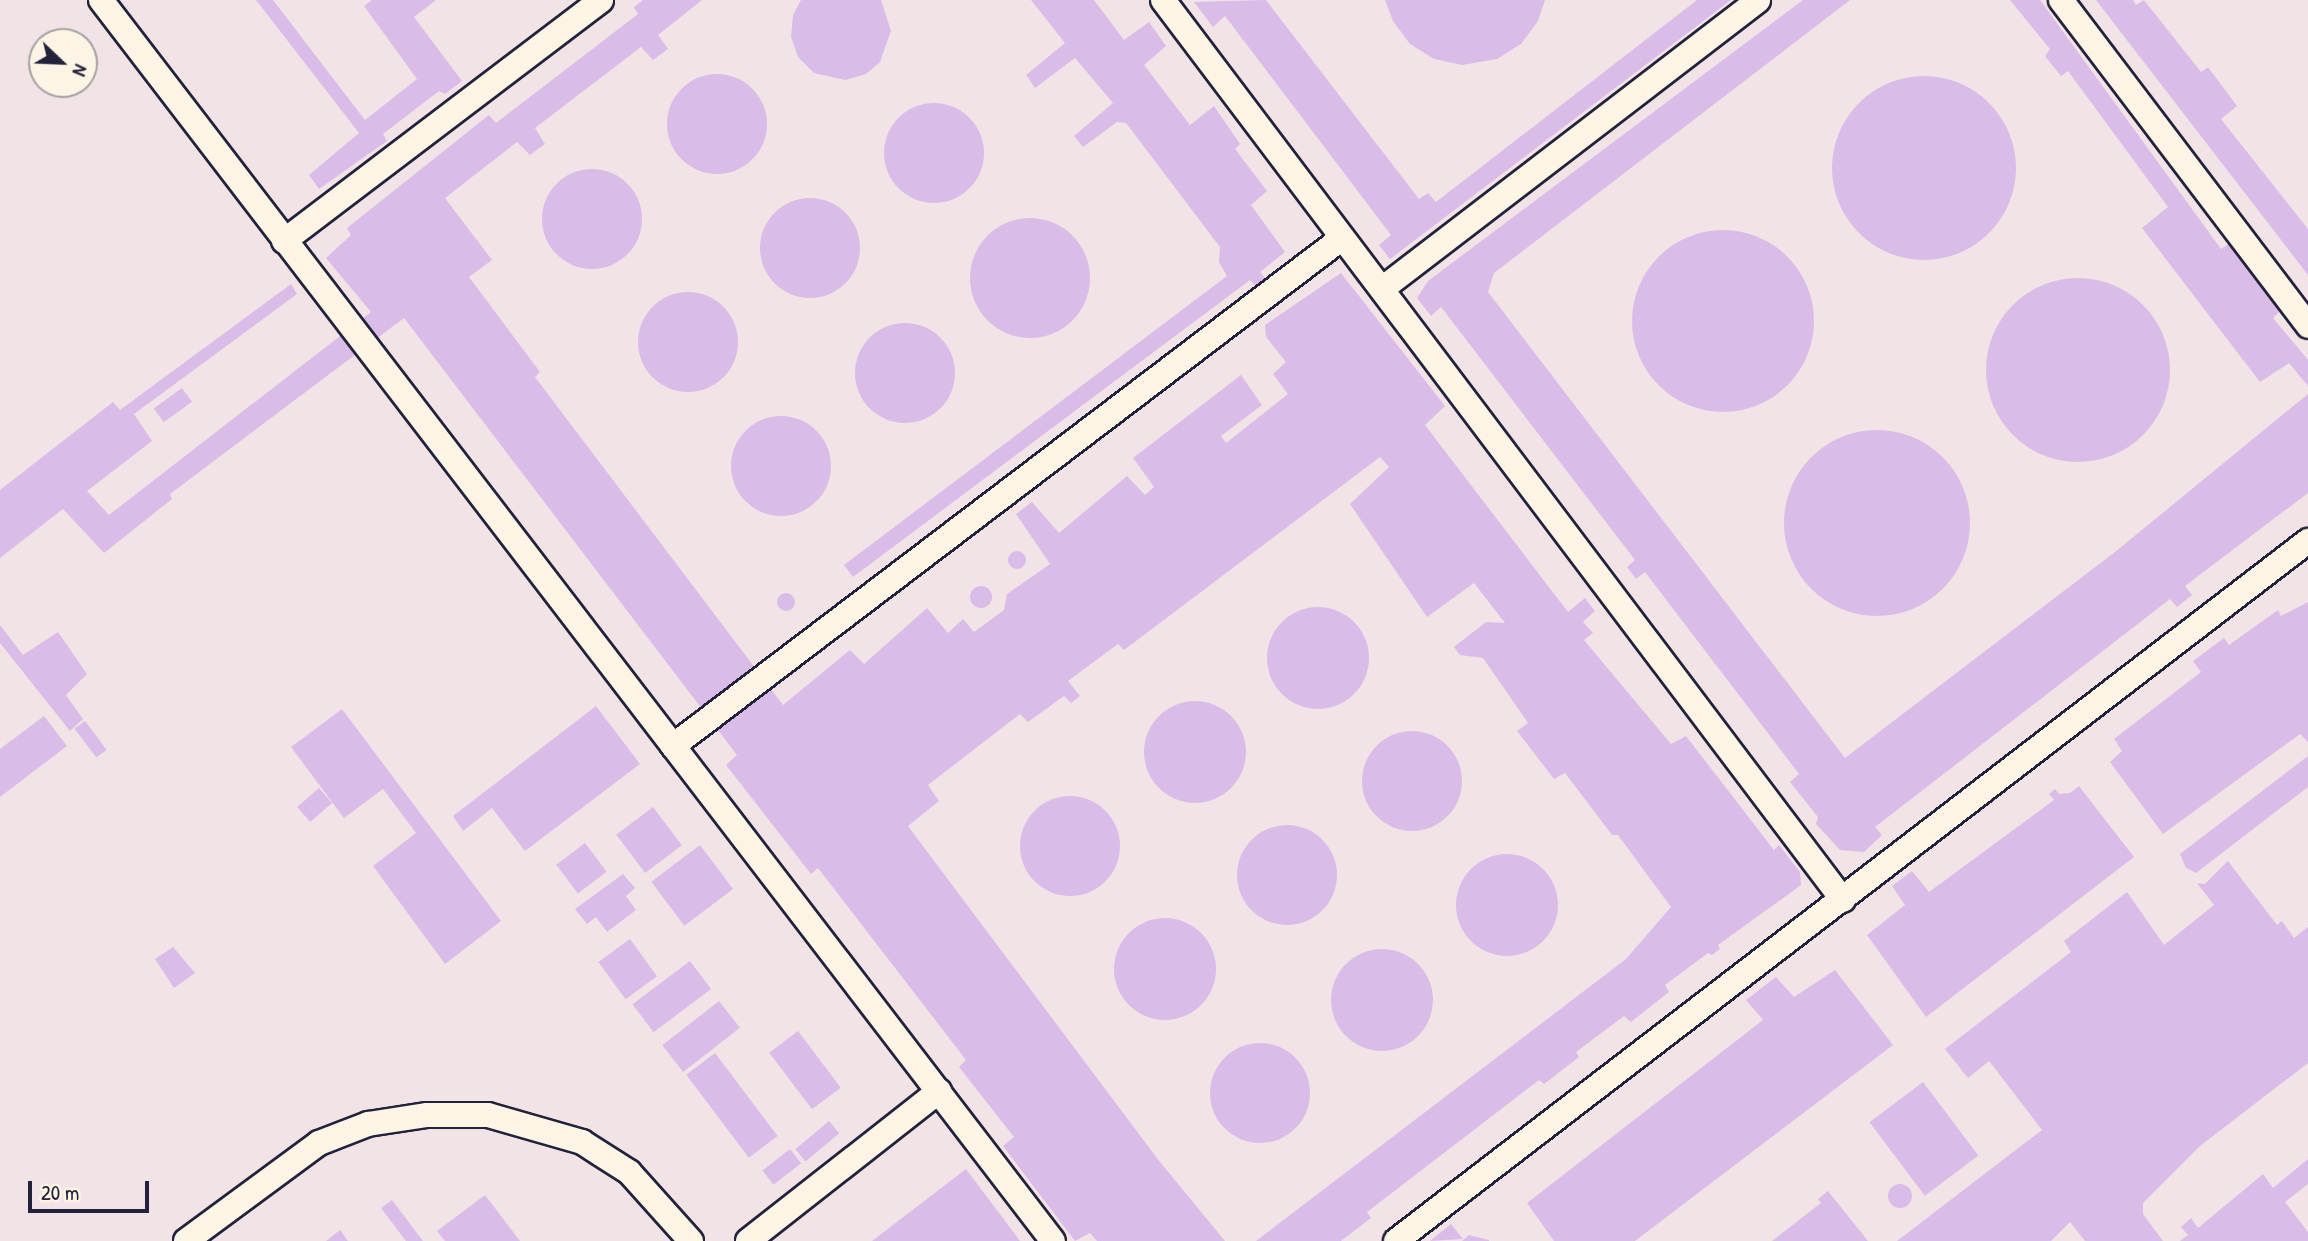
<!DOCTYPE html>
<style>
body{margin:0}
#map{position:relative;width:2308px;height:1241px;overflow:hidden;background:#fcf5e5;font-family:"Patrick Hand",sans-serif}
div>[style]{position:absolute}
.built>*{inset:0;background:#f2e4e6}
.building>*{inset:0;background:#dabce9;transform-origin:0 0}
.round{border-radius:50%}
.roads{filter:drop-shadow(2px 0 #22223b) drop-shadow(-2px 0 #22223b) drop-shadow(0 2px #22223b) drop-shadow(0 -2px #22223b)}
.lane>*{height:24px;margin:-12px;padding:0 12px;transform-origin:12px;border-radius:12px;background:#fcf5e5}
span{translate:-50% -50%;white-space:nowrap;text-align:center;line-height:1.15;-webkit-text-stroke:7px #fcf5e5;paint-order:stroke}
.north{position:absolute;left:28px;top:28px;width:70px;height:70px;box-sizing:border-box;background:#fcf5e5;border:2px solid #a5a1a1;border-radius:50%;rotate:113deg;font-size:19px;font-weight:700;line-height:28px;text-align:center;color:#22223b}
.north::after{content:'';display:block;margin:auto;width:24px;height:32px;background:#22223b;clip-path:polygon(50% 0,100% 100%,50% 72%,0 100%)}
.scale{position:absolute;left:28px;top:1181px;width:121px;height:32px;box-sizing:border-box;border:4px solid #22223b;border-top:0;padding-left:9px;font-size:21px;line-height:24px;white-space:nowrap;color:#22223b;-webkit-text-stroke:5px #fcf5e5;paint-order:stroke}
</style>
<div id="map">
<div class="built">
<i style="clip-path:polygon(evenodd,0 0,2308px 0,2308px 1241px,0 1241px,0 0,42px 42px,84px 42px,84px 84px,42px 84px,42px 42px)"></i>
</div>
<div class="building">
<i style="clip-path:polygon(256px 0,273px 0,365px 120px,417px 79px,364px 6px,372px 0,436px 0,414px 17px,462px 81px,445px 94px,439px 91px,383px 134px,387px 141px,319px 189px,309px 175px,359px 133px)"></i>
<i style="clip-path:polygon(643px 0,702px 0,658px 35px,668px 49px,653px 60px,641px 47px,535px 128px,545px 144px,530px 155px,517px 142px,445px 198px,492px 260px,469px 277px,540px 372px,535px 377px,783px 705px,850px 650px,864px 664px,927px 608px,948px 633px,963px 619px,974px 632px,1004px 610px,1007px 594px,1050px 564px,1016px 514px,1032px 502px,1059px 533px,1127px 476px,1145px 495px,1154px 487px,1133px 458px,1241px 375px,1262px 405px,1221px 436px,1226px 443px,1288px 394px,1273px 374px,1286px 362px,1266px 337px,1265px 325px,1341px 273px,1445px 406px,1425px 425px,1568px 612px,1585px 598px,1595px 611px,1583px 622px,1593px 633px,1584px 640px,1671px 744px,1686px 736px,1774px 850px,1779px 845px,1800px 872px,1801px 885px,1718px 945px,1720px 949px,1712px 955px,1708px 953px,1665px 985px,1669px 992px,1631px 1022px,1624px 1016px,1576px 1052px,1579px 1057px,1544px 1084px,1539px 1080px,1367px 1212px,1371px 1218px,1341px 1241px,1256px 1241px,1626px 959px,1671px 907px,1618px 835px,1612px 835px,1565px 773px,1554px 779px,1517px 731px,1528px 723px,1483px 658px,1460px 655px,1454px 647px,1486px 622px,1505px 623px,1474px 583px,1427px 617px,1350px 504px,1389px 467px,1380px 457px,1124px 650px,1118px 644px,1068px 681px,1080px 696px,1071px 703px,1064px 696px,1028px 722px,1020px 714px,928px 785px,939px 801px,908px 826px,1160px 1162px,1225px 1241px,1097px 1241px,1090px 1233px,1075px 1241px,1003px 1146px,1014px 1137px,959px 1067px,966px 1060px,818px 868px,811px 874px,726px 765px,737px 755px,404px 318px,170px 494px,172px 499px,104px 553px,63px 509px,0 558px,0 490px,113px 402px,120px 410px,291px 284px,297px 294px,134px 414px,152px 441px,87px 491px,109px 515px,371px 312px,326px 258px,351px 235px,347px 228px,489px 115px,496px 123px,638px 14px,634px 7px)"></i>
<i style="clip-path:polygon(801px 0,881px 0,891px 31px,880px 62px,866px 74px,845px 80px,814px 73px,798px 57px,791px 37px,793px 15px)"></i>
<i style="clip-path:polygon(1031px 0,1094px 0,1124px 40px,1149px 22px,1166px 46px,1144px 65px,1190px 125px,1214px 106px,1240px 144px,1235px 149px,1267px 191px,1251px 205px,1285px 252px,1260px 272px,1268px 282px,1259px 290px,1250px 280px,853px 577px,844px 565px,1227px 276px,1219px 262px,1220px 247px,1126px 123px,1117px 122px,1083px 147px,1074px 136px,1113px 103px,1075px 58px,1035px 88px,1026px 75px,1065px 43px)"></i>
<i style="clip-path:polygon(1266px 0,1419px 199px,1428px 193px,1436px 202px,1697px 0,1731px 0,1390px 259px,1379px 245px,1391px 235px,1225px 16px,1213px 27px,1194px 2px)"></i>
<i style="clip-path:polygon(1385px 0,1545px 0,1538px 21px,1521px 44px,1497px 59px,1462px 65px,1434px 59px,1410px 44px,1393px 21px)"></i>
<i style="clip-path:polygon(1803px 0,1850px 0,1494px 273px,1488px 292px,1845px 758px,2115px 552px,2308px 394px,2308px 493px,2185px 586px,2192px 595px,2177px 607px,2170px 599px,1875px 827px,1882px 835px,1864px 852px,1840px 850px,1816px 824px,1818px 817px,1790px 782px,1799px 774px,1645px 572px,1636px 579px,1627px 567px,1635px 560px,1441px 307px,1431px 316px,1417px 298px,1428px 281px)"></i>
<i style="clip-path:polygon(2010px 0,2040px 0,2221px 249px,2230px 243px,2280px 311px,2273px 318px,2308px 360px,2308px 386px,2289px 363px,2260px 382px,2142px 228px,2168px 207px,2068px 71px,2061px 76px,2045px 56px,2050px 49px)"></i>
<i style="clip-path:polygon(2096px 0,2133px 0,2136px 5px,2144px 0,2201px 72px,2208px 67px,2237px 106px,2221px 119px,2308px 229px,2308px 275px)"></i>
<i class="round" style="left:667px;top:74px;width:100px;height:100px"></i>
<i class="round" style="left:1832px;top:76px;width:184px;height:184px"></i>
<i class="round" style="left:884px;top:103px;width:100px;height:100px"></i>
<i class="round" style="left:542px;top:169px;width:100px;height:100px"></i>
<i class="round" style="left:760px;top:198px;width:100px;height:100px"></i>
<i class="round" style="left:970px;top:218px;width:120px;height:120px"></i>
<i class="round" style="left:1632px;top:230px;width:182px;height:182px"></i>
<i class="round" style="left:1986px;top:278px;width:184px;height:184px"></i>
<i class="round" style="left:638px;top:292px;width:100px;height:100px"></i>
<i class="round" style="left:855px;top:323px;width:100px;height:100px"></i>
<i style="left:182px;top:388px;width:17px;height:35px;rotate:54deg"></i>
<i class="round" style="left:731px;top:416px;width:100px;height:100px"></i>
<i class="round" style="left:1784px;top:430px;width:186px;height:186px"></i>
<i class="round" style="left:1008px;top:551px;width:18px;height:18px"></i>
<i class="round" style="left:970px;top:586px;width:22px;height:22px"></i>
<i class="round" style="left:777px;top:593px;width:18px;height:18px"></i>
<i style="clip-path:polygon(2308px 602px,2308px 742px,2300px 734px,2163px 834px,2110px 762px,2122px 751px,2114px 739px,2201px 672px,2193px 661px,2224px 638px,2229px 645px,2278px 610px,2281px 616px)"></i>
<i class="round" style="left:1267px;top:607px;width:102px;height:102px"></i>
<i style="clip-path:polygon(0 625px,23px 655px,58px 632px,87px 674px,66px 695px,83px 719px,70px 731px,0 643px)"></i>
<i class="round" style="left:1144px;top:701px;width:102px;height:102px"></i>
<i style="clip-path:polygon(596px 706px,640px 764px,525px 851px,492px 808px,463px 831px,453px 816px)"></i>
<i style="clip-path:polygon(342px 709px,501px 921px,445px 964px,373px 866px,416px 833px,383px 789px,344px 818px,291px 747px)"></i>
<i style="clip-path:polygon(44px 716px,67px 746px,0 797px,0 749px)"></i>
<i style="left:85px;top:721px;width:36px;height:13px;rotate:53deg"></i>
<i class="round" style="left:1362px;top:731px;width:100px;height:100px"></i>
<i style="clip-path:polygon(2308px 756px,2308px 787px,2196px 873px,2186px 868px,2180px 854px)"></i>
<i style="clip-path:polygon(2079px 786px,2134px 857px,1926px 1017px,1867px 935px,1905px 905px,1892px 886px,1912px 871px,1929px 892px,2054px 800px,2049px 794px,2055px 789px,2059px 794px,2070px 793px)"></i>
<i style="left:319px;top:788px;width:20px;height:29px;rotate:49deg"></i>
<i class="round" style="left:1020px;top:796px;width:100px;height:100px"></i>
<i style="left:653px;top:807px;width:48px;height:46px;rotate:53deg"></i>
<i class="round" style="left:1237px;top:825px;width:100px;height:100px"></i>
<i style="left:585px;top:843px;width:36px;height:36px;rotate:53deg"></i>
<i style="left:700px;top:845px;width:55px;height:61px;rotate:53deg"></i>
<i class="round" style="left:1456px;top:854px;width:102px;height:102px"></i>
<i style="clip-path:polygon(2228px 861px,2277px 925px,2282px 921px,2294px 938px,2308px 927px,2308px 1063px,2200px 1146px,2143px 1203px,2143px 1214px,2163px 1241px,2085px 1241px,2070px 1222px,2051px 1241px,1897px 1241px,2042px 1130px,1989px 1061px,1968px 1078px,1945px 1049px,2071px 952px,2064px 941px,2127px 892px,2164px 945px,2214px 905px,2197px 883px,2205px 884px)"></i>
<i style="clip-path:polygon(623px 874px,635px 888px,626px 896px,636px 910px,607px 932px,596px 917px,587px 924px,575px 909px)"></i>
<i class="round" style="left:1114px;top:918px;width:102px;height:102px"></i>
<i style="left:630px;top:939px;width:46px;height:39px;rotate:54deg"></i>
<i style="clip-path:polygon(173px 947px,195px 973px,174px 988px,155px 959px)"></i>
<i class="round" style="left:1331px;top:949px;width:102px;height:102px"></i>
<i style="left:690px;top:961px;width:35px;height:72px;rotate:53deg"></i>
<i style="clip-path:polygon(1835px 970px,1893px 1045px,1635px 1241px,1554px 1241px,1527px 1203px,1763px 1020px,1746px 1000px,1776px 977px,1794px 997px)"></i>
<i style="left:719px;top:1001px;width:34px;height:72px;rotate:52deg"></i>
<i style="left:798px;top:1031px;width:71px;height:36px;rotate:53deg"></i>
<i class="round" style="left:1210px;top:1043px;width:100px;height:100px"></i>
<i style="left:715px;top:1053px;width:104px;height:36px;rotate:53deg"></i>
<i style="left:1923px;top:1082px;width:92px;height:67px;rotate:53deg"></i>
<i style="left:829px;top:1121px;width:16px;height:44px;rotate:50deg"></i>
<i style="left:790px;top:1149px;width:18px;height:35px;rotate:52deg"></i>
<i style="clip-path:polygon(2308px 1159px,2308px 1184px,2285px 1202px,2308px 1232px,2308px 1241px,2180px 1241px,2188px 1235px,2181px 1227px,2191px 1218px,2198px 1228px,2263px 1174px,2273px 1188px)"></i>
<i style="clip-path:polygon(966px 1169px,1020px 1241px,872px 1241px)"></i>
<i class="round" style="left:1888px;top:1184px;width:24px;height:24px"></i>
<i style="clip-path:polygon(1828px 1191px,1868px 1241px,1772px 1241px,1821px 1203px,1818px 1199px)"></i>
<i style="clip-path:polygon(485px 1195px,520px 1241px,445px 1241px,437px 1231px)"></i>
<i style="clip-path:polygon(392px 1200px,423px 1241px,406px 1241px,381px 1208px)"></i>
<i style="clip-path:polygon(1451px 1224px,1463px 1239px,1430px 1241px)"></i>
<i style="clip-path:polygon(340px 1230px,348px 1241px,326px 1241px)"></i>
<i style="clip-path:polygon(1469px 1235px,1489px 1240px,1489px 1241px,1462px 1241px)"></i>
</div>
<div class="roads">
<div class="lane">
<i style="left:101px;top:0;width:1564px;rotate:52.51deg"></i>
<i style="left:1163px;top:0;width:1128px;rotate:52.93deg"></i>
<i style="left:2061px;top:0;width:409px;rotate:52.8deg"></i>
<i style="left:284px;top:241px;width:398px;rotate:-37.2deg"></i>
<i style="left:1382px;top:289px;width:474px;rotate:-37.5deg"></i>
<i style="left:673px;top:746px;width:840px;rotate:-37.21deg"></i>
<i style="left:186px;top:1241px;width:165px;rotate:-36.4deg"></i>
<i style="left:319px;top:1143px;width:53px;rotate:-21.2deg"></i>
<i style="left:368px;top:1124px;width:60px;rotate:-8.7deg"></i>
<i style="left:427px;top:1115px;width:61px"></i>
<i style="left:488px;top:1115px;width:98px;rotate:16deg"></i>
<i style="left:582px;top:1142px;width:56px;rotate:32.6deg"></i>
<i style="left:629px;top:1172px;width:93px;rotate:48.1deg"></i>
<i style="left:748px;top:1241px;width:243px;rotate:-38.1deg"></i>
<i style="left:1396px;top:1241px;width:1150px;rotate:-37.51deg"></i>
</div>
</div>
<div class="north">N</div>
<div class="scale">20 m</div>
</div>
